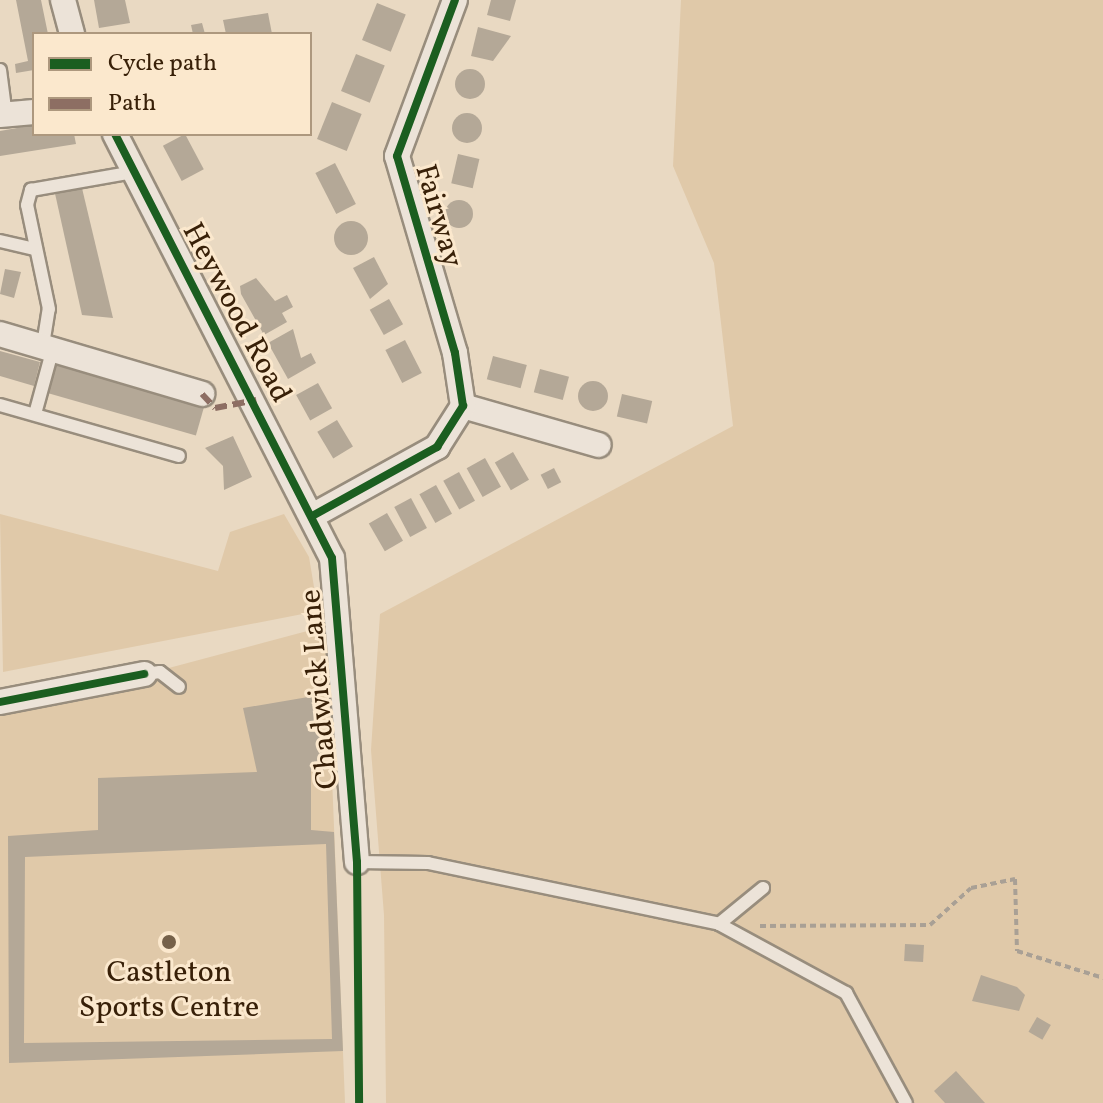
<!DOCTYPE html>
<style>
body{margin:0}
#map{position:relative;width:1103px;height:1103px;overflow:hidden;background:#e9d9c2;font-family:Vollkorn,serif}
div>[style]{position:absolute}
.green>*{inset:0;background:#e0c9a9}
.building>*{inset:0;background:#b4a897;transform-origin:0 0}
.round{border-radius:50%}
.path>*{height:4px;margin-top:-2px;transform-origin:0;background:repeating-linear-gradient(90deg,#a9a095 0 6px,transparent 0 10px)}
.roads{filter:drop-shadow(2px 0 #988d7d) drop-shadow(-2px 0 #988d7d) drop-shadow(0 2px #988d7d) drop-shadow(0 -2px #988d7d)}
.lane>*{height:12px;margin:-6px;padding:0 6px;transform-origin:6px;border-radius:6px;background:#ece3d8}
.street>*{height:24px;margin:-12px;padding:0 12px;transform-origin:12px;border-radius:12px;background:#ece3d8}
.quiet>*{height:6px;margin-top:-3px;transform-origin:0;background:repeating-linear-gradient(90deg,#8d6e63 0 12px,transparent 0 18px)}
.cycleway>*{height:8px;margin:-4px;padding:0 4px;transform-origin:4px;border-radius:4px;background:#1b5e20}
.dots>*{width:22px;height:22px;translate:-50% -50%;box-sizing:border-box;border:4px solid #fbe8cd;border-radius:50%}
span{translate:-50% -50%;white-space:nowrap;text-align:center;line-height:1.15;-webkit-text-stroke:6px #fbe8cd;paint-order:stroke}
.street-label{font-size:30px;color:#382008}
.poi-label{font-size:30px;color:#382008}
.legend{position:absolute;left:32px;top:32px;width:280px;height:104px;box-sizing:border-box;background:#fbe8cd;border:2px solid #ad987e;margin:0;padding:10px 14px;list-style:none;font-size:24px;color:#382008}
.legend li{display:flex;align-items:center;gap:16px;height:40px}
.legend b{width:40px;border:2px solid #ad987e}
</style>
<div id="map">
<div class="green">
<i style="clip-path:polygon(681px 0,1103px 0,1103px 1103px,386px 1103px,384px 915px,371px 750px,380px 614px,733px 426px,714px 263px,673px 166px)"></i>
<i style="clip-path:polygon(0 514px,218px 571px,230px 532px,284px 514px,309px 557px,318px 611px,3px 672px)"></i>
<i style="clip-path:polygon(326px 626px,345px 1103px,0 1103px,0 713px)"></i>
</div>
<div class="building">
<i style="clip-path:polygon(16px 0,41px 0,48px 34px,34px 34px,34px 70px,16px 73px,15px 64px,28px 61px)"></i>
<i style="clip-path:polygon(94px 0,125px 0,130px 23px,99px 28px)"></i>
<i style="clip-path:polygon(491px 0,516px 0,510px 21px,487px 15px)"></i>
<i style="left:377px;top:3px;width:31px;height:40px;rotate:22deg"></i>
<i style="clip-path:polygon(268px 13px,272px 34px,226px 34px,223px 20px)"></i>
<i style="clip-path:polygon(202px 23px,205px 34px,193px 34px,191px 25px)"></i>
<i style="clip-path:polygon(478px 27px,511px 36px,493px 61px,471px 56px)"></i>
<i style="left:356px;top:54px;width:31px;height:40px;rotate:22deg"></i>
<i class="round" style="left:455px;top:69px;width:30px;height:30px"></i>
<i style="left:332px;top:102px;width:32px;height:40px;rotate:22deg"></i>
<i class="round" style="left:452px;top:113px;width:30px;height:30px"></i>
<i style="clip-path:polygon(34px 125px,34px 134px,74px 134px,76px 144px,0 156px,0 131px)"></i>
<i style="left:185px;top:134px;width:40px;height:25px;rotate:62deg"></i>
<i style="left:458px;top:154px;width:22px;height:30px;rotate:13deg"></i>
<i style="left:335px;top:163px;width:46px;height:22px;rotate:63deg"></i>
<i style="clip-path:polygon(81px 184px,113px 318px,82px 315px,54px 189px)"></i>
<i class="round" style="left:445px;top:200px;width:28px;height:28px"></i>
<i class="round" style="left:334px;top:221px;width:34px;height:34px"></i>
<i style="clip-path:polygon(374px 257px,388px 284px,370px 299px,353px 268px)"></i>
<i style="clip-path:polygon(5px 269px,21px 272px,14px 298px,0 294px)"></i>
<i style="clip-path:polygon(256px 278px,275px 301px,287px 295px,293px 307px,282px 313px,287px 322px,264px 335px,241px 294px,240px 286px)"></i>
<i style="left:389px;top:299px;width:29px;height:22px;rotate:61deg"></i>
<i style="clip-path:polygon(293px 329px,301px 358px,311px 353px,316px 363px,288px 379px,268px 343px)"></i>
<i style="left:405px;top:340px;width:37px;height:22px;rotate:63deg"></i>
<i style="clip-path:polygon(0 351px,40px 362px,34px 386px,0 376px)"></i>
<i style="left:493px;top:356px;width:35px;height:24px;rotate:15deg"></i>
<i style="left:52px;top:364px;width:158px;height:29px;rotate:16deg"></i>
<i style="left:540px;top:369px;width:30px;height:24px;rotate:15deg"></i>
<i class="round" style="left:578px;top:381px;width:30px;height:30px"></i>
<i style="left:318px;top:383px;width:29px;height:25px;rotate:61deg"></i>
<i style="left:622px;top:394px;width:31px;height:23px;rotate:13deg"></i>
<i style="left:337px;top:420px;width:31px;height:23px;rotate:59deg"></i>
<i style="clip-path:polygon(233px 436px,252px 477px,224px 490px,223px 466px,205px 448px)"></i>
<i style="left:513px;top:452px;width:32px;height:21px;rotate:60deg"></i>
<i style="left:485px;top:458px;width:33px;height:21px;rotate:61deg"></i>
<i style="left:554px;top:468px;width:16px;height:15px;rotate:63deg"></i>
<i style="left:459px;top:472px;width:33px;height:18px;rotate:61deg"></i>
<i style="left:436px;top:485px;width:33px;height:19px;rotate:61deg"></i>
<i style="left:411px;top:498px;width:34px;height:19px;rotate:62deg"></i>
<i style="left:387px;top:513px;width:32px;height:21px;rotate:60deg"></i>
<i style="clip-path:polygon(evenodd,314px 696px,324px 770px,311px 770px,311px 830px,334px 832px,343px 1051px,9px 1063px,8px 836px,98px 830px,98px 778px,257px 772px,243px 708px,314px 696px,326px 844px,332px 1039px,24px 1043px,25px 857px,326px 844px)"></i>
<i style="left:905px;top:944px;width:19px;height:17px;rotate:3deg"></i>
<i style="clip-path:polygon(981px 975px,1017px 987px,1025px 995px,1019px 1011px,972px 1001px)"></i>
<i style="left:1037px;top:1017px;width:16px;height:17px;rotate:30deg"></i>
<i style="clip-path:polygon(956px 1071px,985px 1103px,945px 1103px,934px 1091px)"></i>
</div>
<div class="path">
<i style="left:760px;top:926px;width:170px;rotate:-0.3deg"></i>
<i style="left:930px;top:925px;width:55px;rotate:-42.1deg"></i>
<i style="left:971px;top:888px;width:45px;rotate:-11.6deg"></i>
<i style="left:1015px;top:879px;width:72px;rotate:88.4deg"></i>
<i style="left:1017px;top:951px;width:90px;rotate:17.4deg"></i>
</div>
<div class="roads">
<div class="lane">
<i style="left:0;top:70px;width:46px;rotate:82.6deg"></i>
<i style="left:0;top:241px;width:37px;rotate:13deg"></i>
<i style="left:43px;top:345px;width:36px;rotate:-81deg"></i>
<i style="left:49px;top:309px;width:106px;rotate:-101.9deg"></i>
<i style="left:27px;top:205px;width:16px;rotate:-75deg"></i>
<i style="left:31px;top:190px;width:105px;rotate:-9.9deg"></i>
<i style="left:0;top:405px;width:186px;rotate:15.9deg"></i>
<i style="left:35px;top:414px;width:68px;rotate:-74.7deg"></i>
<i style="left:144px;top:674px;width:16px;rotate:-7deg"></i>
<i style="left:160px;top:672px;width:24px;rotate:38deg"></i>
<i style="left:357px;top:862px;width:71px;rotate:0.8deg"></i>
<i style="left:428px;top:863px;width:297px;rotate:11.8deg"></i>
<i style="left:719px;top:924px;width:145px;rotate:28.5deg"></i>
<i style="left:846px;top:993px;width:125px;rotate:61.4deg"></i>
<i style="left:719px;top:924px;width:57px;rotate:-39.3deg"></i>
</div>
<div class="street">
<i style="left:63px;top:0;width:35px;rotate:75deg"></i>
<i style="left:0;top:115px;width:34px;rotate:-5deg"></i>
<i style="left:115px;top:134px;width:476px;rotate:62.9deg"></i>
<i style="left:332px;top:558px;width:305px;rotate:85.3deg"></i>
<i style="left:0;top:334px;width:211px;rotate:16.5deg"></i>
<i style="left:463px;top:406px;width:141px;rotate:16deg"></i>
<i style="left:314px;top:515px;width:141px;rotate:-28.9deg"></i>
<i style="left:437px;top:447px;width:49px;rotate:-57.6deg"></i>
<i style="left:463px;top:406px;width:54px;rotate:-98.6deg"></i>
<i style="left:455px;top:353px;width:205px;rotate:-106.4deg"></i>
<i style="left:397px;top:156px;width:166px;rotate:-69.6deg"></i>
<i style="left:0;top:702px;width:147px;rotate:-11deg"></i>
</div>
</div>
<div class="quiet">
<i style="left:202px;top:394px;width:19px;rotate:47deg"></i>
<i style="left:215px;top:408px;width:42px;rotate:-11deg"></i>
</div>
<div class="cycleway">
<i style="left:115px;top:134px;width:476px;rotate:62.9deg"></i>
<i style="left:332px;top:558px;width:305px;rotate:85.3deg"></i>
<i style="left:357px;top:862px;width:241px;rotate:89.5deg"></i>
<i style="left:314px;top:515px;width:141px;rotate:-28.9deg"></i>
<i style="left:437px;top:447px;width:49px;rotate:-57.6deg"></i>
<i style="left:463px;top:406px;width:54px;rotate:-98.6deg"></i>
<i style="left:455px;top:353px;width:205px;rotate:-106.4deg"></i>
<i style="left:397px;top:156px;width:166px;rotate:-69.6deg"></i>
<i style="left:0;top:702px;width:147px;rotate:-11deg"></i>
</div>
<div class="dots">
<i style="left:169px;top:942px;background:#766149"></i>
</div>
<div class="street-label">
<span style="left:438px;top:216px;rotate:74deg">Fairway</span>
<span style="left:236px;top:313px;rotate:62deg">Heywood Road</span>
<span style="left:320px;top:689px;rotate:-95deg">Chadwick Lane</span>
</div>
<div class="poi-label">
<span style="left:169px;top:990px">Castleton<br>Sports Centre</span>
</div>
<ul class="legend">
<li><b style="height:10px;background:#1b5e20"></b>Cycle path</li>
<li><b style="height:10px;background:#8d6e63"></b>Path</li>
</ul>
</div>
